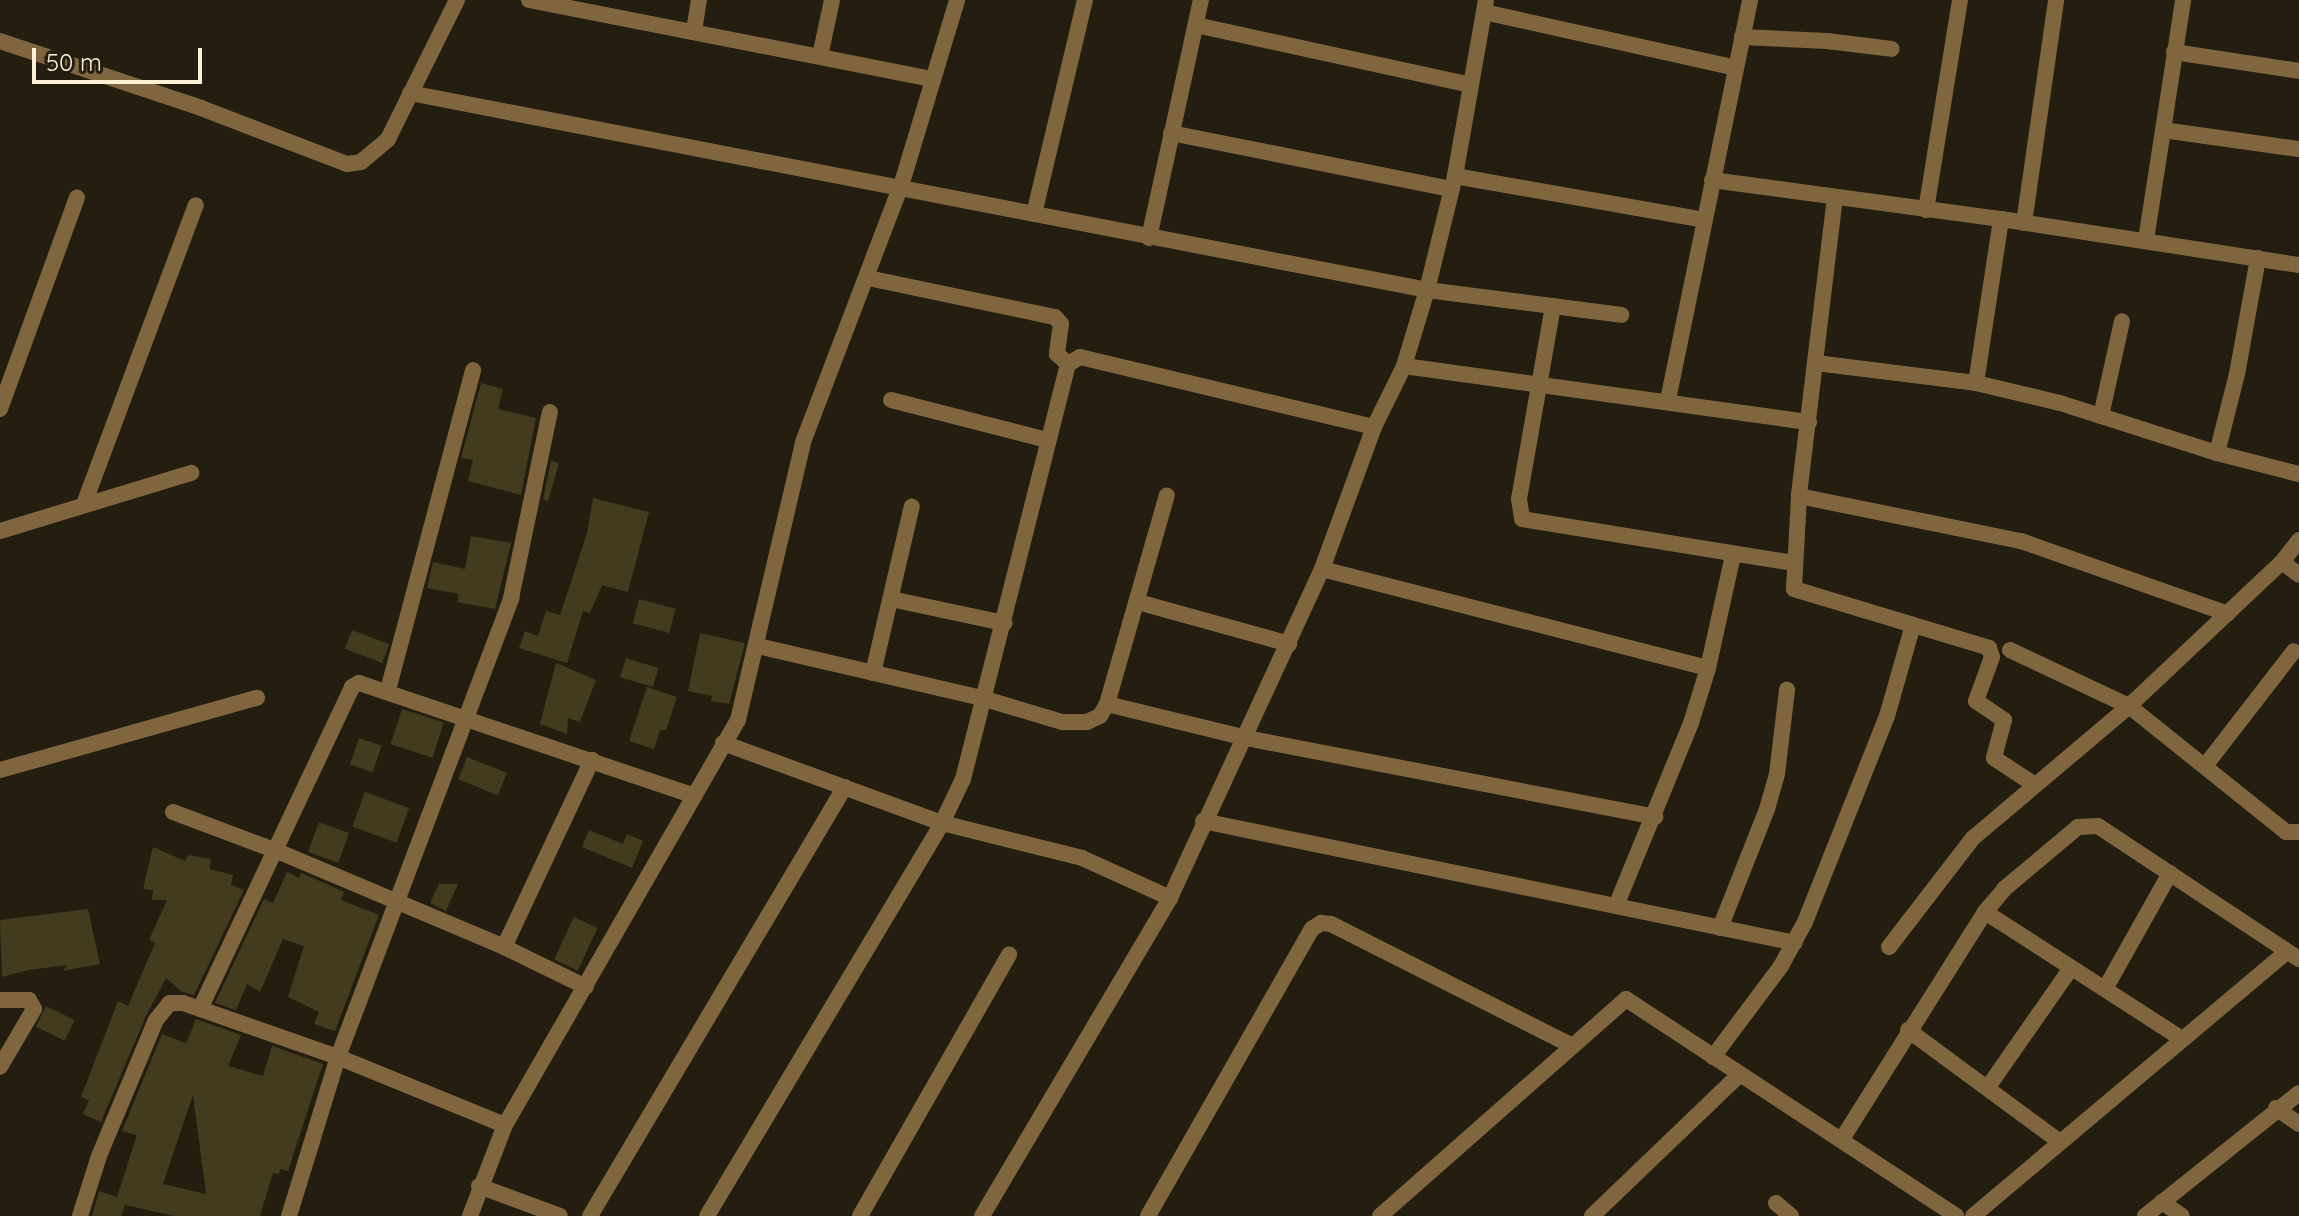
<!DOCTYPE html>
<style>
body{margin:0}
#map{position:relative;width:2299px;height:1216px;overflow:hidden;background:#231e10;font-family:Quicksand,sans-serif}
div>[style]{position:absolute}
.building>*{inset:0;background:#433b1d;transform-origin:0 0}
.street>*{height:16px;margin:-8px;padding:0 8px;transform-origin:8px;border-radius:8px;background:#7f663e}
span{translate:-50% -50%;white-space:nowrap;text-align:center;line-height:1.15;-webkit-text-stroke:8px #231e10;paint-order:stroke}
.scale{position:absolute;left:32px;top:48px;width:170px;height:36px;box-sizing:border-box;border:4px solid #fcf0d5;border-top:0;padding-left:10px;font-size:24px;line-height:28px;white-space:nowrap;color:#fcf0d5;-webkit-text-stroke:6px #231e10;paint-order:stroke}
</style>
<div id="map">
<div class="building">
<i style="clip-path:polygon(481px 383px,503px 389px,498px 409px,536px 418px,521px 495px,468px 481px,473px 460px,461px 458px)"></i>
<i style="clip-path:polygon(551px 461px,559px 463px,548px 501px,543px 500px)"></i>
<i style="clip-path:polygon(593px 498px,649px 512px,628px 592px,602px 585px,590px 613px,583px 611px,567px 663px,519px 648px,525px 631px,538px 636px,546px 611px,560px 615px,587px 533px)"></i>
<i style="clip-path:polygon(471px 536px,511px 543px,495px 609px,457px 602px,459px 594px,427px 588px,433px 562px,465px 569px)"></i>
<i style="left:639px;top:599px;width:38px;height:25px;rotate:15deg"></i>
<i style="left:352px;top:630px;width:40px;height:20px;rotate:21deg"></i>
<i style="clip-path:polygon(700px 633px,745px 643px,729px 704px,711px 701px,712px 696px,688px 691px)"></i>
<i style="left:626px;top:658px;width:34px;height:20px;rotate:17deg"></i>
<i style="clip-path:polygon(556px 663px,596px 680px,580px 722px,568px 718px,567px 734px,540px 724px)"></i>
<i style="clip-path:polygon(647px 687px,677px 697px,666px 730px,660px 730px,654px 749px,629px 741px)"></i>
<i style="left:402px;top:709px;width:44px;height:37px;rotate:18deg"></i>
<i style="left:359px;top:738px;width:24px;height:28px;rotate:19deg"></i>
<i style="left:467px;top:757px;width:43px;height:24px;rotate:22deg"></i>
<i style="left:365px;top:792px;width:47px;height:37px;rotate:20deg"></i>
<i style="left:319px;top:822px;width:32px;height:32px;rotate:20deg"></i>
<i style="clip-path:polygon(589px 830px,623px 844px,627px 834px,643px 841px,632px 868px,582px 847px)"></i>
<i style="clip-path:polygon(153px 847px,185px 861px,188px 855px,211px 859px,210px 869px,233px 875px,231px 885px,244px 890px,194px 995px,182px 992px,166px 978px,146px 1016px,101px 1122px,83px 1114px,89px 1100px,81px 1097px,118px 1001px,128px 1006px,155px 943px,149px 940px,167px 900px,152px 900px,153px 890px,143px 889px)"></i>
<i style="clip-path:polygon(287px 872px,299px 878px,301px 873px,329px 885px,344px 892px,341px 900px,379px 915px,335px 1031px,314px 1024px,319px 1012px,288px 997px,304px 946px,283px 939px,260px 992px,247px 984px,236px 1010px,215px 1003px,264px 899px,273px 903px)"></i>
<i style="clip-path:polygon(439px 884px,458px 884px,446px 911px,430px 903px)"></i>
<i style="clip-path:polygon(88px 909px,100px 964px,63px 971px,67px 965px,29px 970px,2px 977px,0 920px)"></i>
<i style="left:574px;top:917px;width:26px;height:47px;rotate:25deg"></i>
<i style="left:46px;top:1006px;width:32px;height:23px;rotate:26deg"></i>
<i style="clip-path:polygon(evenodd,196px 1019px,241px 1035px,228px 1066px,263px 1076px,272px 1046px,323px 1064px,288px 1171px,280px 1169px,279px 1174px,273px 1173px,260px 1216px,175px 1216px,125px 1205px,121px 1216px,92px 1216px,99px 1191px,117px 1197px,137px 1135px,122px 1131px,162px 1034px,186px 1043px,196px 1019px,193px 1095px,206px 1194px,163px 1184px,193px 1095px)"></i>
</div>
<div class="street">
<i style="left:529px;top:0;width:411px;rotate:11.1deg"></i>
<i style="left:1484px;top:12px;width:258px;rotate:12.5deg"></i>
<i style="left:1196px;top:25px;width:281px;rotate:12.3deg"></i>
<i style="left:694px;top:31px;width:31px;rotate:-81deg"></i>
<i style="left:1742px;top:37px;width:85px;rotate:2.7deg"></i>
<i style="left:1827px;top:41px;width:65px;rotate:7deg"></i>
<i style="left:0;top:41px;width:212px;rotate:18.4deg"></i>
<i style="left:201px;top:108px;width:156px;rotate:21deg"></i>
<i style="left:347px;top:164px;width:14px;rotate:-8deg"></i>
<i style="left:361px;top:162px;width:35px;rotate:-40deg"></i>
<i style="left:388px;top:139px;width:155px;rotate:-63.6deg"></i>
<i style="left:2174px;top:52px;width:126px;rotate:8.6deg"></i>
<i style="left:820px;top:56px;width:57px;rotate:-77.9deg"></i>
<i style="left:410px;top:93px;width:1036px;rotate:10.96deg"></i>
<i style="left:1427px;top:290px;width:196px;rotate:7.3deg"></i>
<i style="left:2163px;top:130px;width:137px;rotate:8deg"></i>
<i style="left:1171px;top:133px;width:286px;rotate:11.3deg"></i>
<i style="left:1455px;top:176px;width:253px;rotate:10deg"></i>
<i style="left:1712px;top:180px;width:292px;rotate:7.7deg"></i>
<i style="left:2001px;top:219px;width:302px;rotate:8.8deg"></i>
<i style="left:1835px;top:197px;width:301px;rotate:96.9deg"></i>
<i style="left:1799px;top:496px;width:93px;rotate:93.1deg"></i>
<i style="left:1794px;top:589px;width:204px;rotate:16.8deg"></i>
<i style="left:1989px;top:648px;width:9px;rotate:72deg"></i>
<i style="left:1992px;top:657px;width:47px;rotate:110deg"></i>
<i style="left:1976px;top:701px;width:34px;rotate:34deg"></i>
<i style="left:2004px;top:720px;width:39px;rotate:105deg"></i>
<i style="left:1994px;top:758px;width:49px;rotate:33.4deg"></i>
<i style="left:1926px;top:210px;width:213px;rotate:-80.8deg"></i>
<i style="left:1034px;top:214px;width:220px;rotate:-76.6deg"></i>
<i style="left:2024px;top:223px;width:225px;rotate:-81.8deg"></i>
<i style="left:1149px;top:238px;width:244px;rotate:-77.7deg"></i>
<i style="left:2146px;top:240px;width:243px;rotate:-81.2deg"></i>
<i style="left:868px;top:278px;width:191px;rotate:11.8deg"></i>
<i style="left:1055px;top:317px;width:9px;rotate:49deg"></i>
<i style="left:1061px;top:324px;width:30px;rotate:98deg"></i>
<i style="left:1057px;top:354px;width:15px;rotate:42deg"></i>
<i style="left:1553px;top:306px;width:196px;rotate:100deg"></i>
<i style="left:1519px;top:499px;width:20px;rotate:81deg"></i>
<i style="left:1522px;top:519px;width:276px;rotate:9.2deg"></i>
<i style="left:1816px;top:363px;width:161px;rotate:7.1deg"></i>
<i style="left:1976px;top:383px;width:86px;rotate:13.4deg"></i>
<i style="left:2060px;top:403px;width:165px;rotate:17.7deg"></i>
<i style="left:2217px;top:453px;width:85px;rotate:14.4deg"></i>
<i style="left:1404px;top:366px;width:409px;rotate:7.9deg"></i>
<i style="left:1976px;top:383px;width:166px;rotate:-81.3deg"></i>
<i style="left:891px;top:400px;width:161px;rotate:14.4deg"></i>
<i style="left:1668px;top:400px;width:408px;rotate:-78.4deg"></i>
<i style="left:0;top:409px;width:225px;rotate:-70deg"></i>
<i style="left:2101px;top:416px;width:97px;rotate:-77.5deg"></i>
<i style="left:2217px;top:453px;width:81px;rotate:-75.8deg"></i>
<i style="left:2237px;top:374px;width:118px;rotate:-79.7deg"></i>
<i style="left:1799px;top:496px;width:227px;rotate:11.5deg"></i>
<i style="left:2021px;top:541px;width:219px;rotate:19.4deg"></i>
<i style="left:84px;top:504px;width:319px;rotate:-69.5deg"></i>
<i style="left:0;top:531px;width:200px;rotate:-16.9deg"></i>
<i style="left:2282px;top:562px;width:21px;rotate:37deg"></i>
<i style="left:1322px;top:569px;width:398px;rotate:14.4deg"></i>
<i style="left:891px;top:599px;width:116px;rotate:12deg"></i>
<i style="left:1138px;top:602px;width:157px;rotate:15.5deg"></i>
<i style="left:758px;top:646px;width:233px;rotate:13.1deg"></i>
<i style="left:985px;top:699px;width:80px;rotate:16.6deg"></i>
<i style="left:1062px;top:722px;width:25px"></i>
<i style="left:1087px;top:722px;width:14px;rotate:-25deg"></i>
<i style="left:1100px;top:716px;width:14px;rotate:-60deg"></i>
<i style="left:1107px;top:704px;width:217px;rotate:-74deg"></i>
<i style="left:2010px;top:650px;width:132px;rotate:25.2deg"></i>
<i style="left:2129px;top:706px;width:201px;rotate:38.7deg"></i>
<i style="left:2286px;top:832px;width:13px"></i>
<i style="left:873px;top:673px;width:171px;rotate:-76.9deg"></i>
<i style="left:388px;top:690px;width:331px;rotate:-75.1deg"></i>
<i style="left:1107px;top:704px;width:143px;rotate:13.7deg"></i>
<i style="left:1246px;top:738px;width:417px;rotate:10.9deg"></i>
<i style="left:723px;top:743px;width:233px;rotate:20.1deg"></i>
<i style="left:942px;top:823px;width:144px;rotate:14deg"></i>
<i style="left:1082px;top:858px;width:97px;rotate:24.4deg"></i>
<i style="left:2205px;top:766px;width:145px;rotate:-52.3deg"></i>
<i style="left:0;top:770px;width:267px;rotate:-15.7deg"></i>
<i style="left:173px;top:812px;width:111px;rotate:20.6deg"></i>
<i style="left:277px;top:851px;width:246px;rotate:22.9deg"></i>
<i style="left:504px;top:947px;width:91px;rotate:26deg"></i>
<i style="left:1203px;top:821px;width:604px;rotate:11.64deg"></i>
<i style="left:1616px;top:906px;width:198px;rotate:-67.7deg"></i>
<i style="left:1691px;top:723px;width:58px;rotate:-72.8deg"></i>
<i style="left:1708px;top:668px;width:116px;rotate:-77.5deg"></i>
<i style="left:1985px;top:912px;width:234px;rotate:32.8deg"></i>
<i style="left:1720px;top:928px;width:128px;rotate:-68.4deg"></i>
<i style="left:1767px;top:809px;width:36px;rotate:-74deg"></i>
<i style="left:1777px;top:774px;width:85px;rotate:-83.2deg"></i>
<i style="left:504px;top:947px;width:207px;rotate:-64.8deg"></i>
<i style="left:1889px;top:947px;width:138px;rotate:-52.4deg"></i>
<i style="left:1973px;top:838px;width:204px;rotate:-40.2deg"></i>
<i style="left:2129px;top:706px;width:210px;rotate:-43.3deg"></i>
<i style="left:2282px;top:562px;width:28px;rotate:-52deg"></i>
<i style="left:2105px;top:989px;width:133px;rotate:-60.7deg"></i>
<i style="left:0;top:1000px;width:29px"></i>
<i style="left:29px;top:1000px;width:10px;rotate:61deg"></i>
<i style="left:34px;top:1009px;width:67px;rotate:120.4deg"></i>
<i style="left:200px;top:1009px;width:356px;rotate:-64.7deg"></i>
<i style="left:352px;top:687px;width:8px;rotate:-30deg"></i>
<i style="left:359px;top:683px;width:354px;rotate:18.6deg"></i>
<i style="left:1908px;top:1030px;width:189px;rotate:36.4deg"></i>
<i style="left:1713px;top:1057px;width:114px;rotate:-53.2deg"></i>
<i style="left:1781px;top:966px;width:50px;rotate:-61.4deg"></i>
<i style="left:1805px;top:922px;width:222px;rotate:-68.3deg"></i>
<i style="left:1887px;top:716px;width:95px;rotate:-74.1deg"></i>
<i style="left:1988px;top:1087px;width:145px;rotate:-55.1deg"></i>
<i style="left:2276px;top:1108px;width:28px;rotate:35deg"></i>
<i style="left:1842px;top:1139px;width:268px;rotate:-57.8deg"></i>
<i style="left:1985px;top:912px;width:30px;rotate:-50deg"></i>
<i style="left:2004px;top:889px;width:97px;rotate:-40deg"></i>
<i style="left:2078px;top:827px;width:20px;rotate:-3deg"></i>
<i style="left:2098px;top:826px;width:241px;rotate:33.5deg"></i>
<i style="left:479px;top:1186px;width:86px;rotate:20.3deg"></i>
<i style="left:2162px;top:1202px;width:24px;rotate:35deg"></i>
<i style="left:1776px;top:1203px;width:20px;rotate:41deg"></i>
<i style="left:80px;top:1216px;width:63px;rotate:-72.4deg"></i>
<i style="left:99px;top:1156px;width:147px;rotate:-67.3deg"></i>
<i style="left:156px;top:1020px;width:22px;rotate:-51deg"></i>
<i style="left:170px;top:1003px;width:13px"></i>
<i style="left:183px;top:1003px;width:164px;rotate:19.2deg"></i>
<i style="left:338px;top:1057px;width:180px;rotate:22.2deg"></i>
<i style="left:289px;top:1216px;width:166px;rotate:-72.9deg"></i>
<i style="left:338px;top:1057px;width:491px;rotate:-69.3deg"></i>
<i style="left:511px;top:598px;width:190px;rotate:-78.2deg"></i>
<i style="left:470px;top:1216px;width:97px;rotate:-69deg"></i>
<i style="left:505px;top:1125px;width:467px;rotate:-60.1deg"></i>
<i style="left:738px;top:720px;width:285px;rotate:-76.8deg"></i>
<i style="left:803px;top:442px;width:274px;rotate:-69.1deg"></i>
<i style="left:901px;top:186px;width:194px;rotate:-73.2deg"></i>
<i style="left:590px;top:1216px;width:499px;rotate:-59.3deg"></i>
<i style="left:707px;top:1216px;width:458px;rotate:-59.1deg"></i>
<i style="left:942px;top:823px;width:49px;rotate:-64.5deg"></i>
<i style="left:963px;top:779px;width:428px;rotate:-75.8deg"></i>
<i style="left:1068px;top:364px;width:14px;rotate:-30deg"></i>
<i style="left:1080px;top:357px;width:302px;rotate:13.4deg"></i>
<i style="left:860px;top:1216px;width:301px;rotate:-60.3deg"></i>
<i style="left:982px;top:1216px;width:369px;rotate:-59.4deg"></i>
<i style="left:1170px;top:898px;width:362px;rotate:-65.2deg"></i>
<i style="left:1322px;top:569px;width:151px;rotate:-69.9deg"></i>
<i style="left:1374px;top:427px;width:68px;rotate:-63.8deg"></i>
<i style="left:1404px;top:366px;width:79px;rotate:-73.2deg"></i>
<i style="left:1427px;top:290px;width:117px;rotate:-76.2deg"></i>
<i style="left:1455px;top:176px;width:179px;rotate:-80deg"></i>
<i style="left:1148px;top:1216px;width:331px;rotate:-60.3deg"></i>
<i style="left:1312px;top:929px;width:11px;rotate:-34deg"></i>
<i style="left:1321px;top:923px;width:10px;rotate:6deg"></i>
<i style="left:1331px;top:924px;width:270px;rotate:26.8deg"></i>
<i style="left:1380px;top:1216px;width:328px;rotate:-41.4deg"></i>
<i style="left:1626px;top:999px;width:395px;rotate:33.3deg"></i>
<i style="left:1592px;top:1216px;width:205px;rotate:-43.8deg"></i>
<i style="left:1973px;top:1216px;width:410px;rotate:-40.1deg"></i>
<i style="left:2145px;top:1216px;width:197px;rotate:-38.6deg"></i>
</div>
<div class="scale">50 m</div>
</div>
